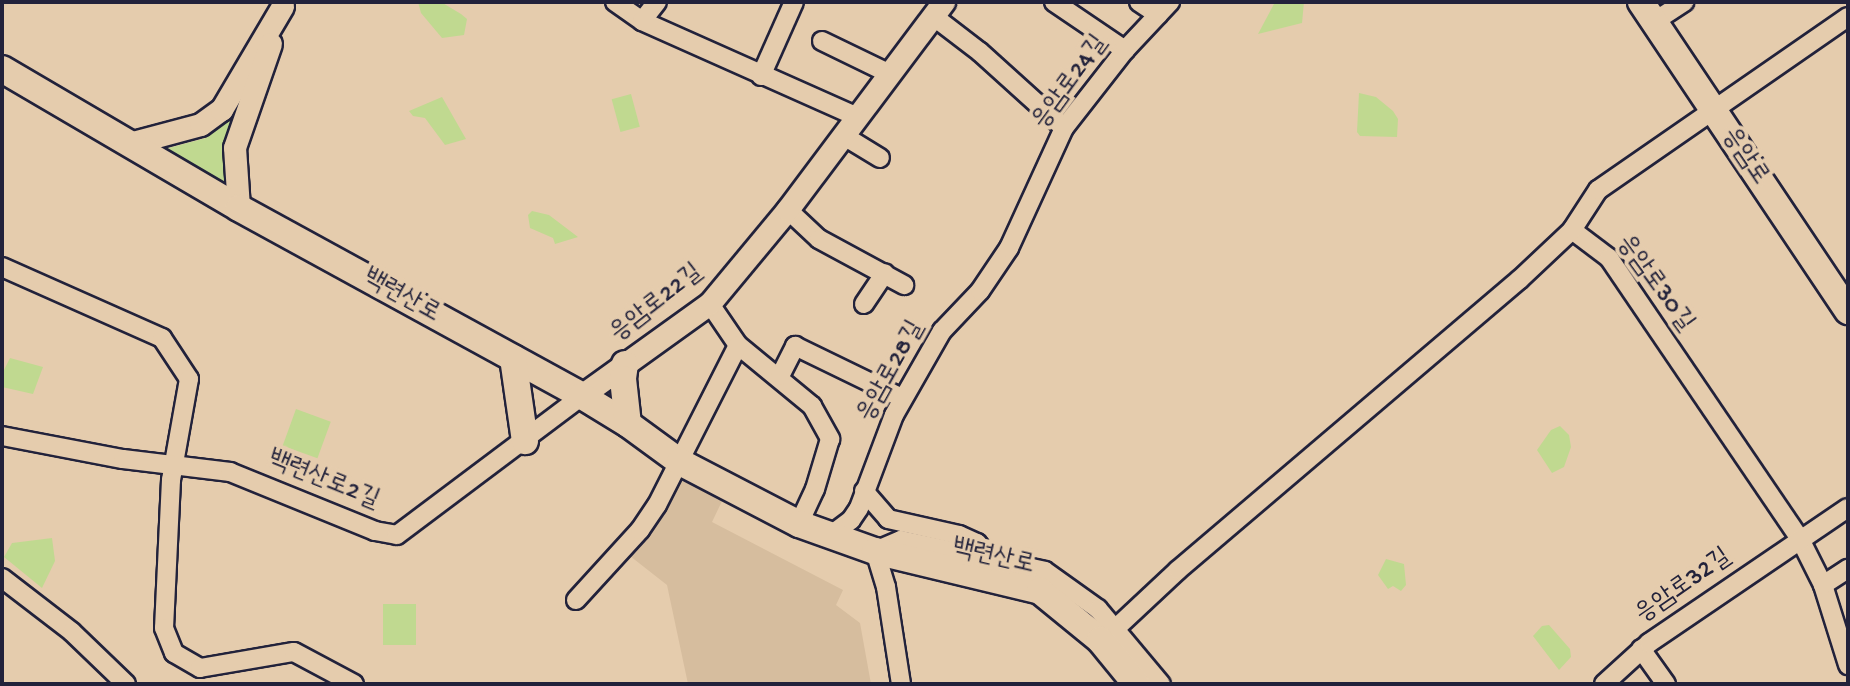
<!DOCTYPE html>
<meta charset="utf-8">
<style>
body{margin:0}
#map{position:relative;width:1850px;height:686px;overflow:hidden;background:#e5ccad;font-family:"Gochi Hand","Poor Story",sans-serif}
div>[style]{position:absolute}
.built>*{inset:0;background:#d6bd9e}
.green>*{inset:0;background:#c0d990;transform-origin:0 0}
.roads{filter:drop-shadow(2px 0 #22223b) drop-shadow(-2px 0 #22223b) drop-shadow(0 2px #22223b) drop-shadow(0 -2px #22223b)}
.minor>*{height:18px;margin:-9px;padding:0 9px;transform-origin:9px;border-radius:9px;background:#e5ccad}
.tertiary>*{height:22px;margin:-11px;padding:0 11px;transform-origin:11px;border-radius:11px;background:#e5ccad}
.secondary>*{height:26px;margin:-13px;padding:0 13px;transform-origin:13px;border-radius:13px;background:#e5ccad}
span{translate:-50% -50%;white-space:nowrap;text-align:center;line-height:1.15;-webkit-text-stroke:8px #e5ccad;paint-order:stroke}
.street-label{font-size:26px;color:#22223b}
.frame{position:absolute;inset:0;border:4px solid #22223b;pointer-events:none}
</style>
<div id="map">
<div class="built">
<i style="clip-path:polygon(682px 481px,723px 499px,712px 522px,843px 590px,836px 605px,860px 623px,871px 684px,688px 684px,667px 585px,630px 556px,665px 513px)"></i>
</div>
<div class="green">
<i style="clip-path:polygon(418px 2px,441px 2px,461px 14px,467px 19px,464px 35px,442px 38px,421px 13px)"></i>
<i style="clip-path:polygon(1275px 2px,1304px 2px,1302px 23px,1258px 34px)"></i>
<i style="clip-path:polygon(1359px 93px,1376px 97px,1393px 111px,1398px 119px,1397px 137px,1360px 136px,1357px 132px)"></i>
<i style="clip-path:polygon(246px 94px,224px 183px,165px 149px,206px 138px)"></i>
<i style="left:631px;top:94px;width:34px;height:20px;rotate:75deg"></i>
<i style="clip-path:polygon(442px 97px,466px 139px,445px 145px,425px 118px,413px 116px,409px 111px)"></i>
<i style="clip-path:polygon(532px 211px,549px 215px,578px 237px,555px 244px,553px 238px,530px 228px,528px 215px)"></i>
<i style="clip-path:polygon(10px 358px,43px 367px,33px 394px,2px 387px,2px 374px)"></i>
<i style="left:296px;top:409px;width:37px;height:39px;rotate:20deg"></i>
<i style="clip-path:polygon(1560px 426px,1569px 435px,1571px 447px,1564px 467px,1552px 473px,1537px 450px,1551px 430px)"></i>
<i style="clip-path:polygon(52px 538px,55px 561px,42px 588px,4px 557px,12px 543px)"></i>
<i style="clip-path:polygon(1386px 559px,1404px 564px,1406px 585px,1401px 591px,1393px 586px,1388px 589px,1378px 575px)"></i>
<i style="left:383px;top:604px;width:33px;height:41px"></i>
<i style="clip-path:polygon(1549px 625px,1570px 649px,1571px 657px,1559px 670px,1533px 636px,1542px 626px)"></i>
</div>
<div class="roads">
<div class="minor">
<i style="left:615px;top:2px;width:33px;rotate:35deg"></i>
<i style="left:642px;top:21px;width:236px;rotate:24deg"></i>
<i style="left:1054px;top:2px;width:86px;rotate:34.1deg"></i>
<i style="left:1139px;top:2px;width:23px;rotate:34deg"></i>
<i style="left:933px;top:16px;width:59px;rotate:37.5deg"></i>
<i style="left:980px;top:52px;width:113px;rotate:42.1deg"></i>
<i style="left:642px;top:21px;width:24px;rotate:-52deg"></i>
<i style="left:1655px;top:21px;width:35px;rotate:-33deg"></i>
<i style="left:822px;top:41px;width:76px;rotate:25.9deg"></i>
<i style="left:761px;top:76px;width:81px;rotate:-66deg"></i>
<i style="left:844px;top:136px;width:42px;rotate:31.4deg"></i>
<i style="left:788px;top:210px;width:42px;rotate:43.1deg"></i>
<i style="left:819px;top:239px;width:97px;rotate:28.4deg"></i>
<i style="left:1572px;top:230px;width:46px;rotate:37.1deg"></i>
<i style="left:1609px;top:258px;width:342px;rotate:55.8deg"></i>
<i style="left:1801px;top:541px;width:49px;rotate:63.4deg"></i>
<i style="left:1823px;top:585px;width:84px;rotate:72.6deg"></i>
<i style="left:2px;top:267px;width:175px;rotate:23.9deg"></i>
<i style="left:162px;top:338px;width:49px;rotate:56.6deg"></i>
<i style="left:189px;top:379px;width:103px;rotate:100.1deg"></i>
<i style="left:171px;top:480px;width:148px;rotate:92.7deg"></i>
<i style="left:164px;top:628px;width:27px;rotate:68deg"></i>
<i style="left:174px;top:653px;width:30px;rotate:30deg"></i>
<i style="left:200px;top:668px;width:95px;rotate:-9.7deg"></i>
<i style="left:294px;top:652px;width:68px;rotate:28.1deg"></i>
<i style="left:710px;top:304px;width:50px;rotate:55.7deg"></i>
<i style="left:738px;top:345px;width:96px;rotate:39.5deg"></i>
<i style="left:812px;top:406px;width:38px;rotate:61deg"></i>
<i style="left:830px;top:439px;width:52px;rotate:106.7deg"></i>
<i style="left:815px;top:489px;width:38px;rotate:115deg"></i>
<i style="left:864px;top:304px;width:37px;rotate:-56deg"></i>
<i style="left:780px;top:376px;width:34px;rotate:-63deg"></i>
<i style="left:795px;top:346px;width:119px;rotate:25.9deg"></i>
<i style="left:2px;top:436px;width:123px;rotate:10.8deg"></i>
<i style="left:123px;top:459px;width:108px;rotate:6.9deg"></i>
<i style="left:230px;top:472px;width:157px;rotate:22.1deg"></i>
<i style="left:375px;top:531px;width:22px;rotate:10deg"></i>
<i style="left:397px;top:535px;width:231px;rotate:-36.9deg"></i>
<i style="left:864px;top:491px;width:37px;rotate:49deg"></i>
<i style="left:888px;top:519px;width:73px;rotate:12.7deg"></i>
<i style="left:959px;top:535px;width:20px;rotate:24deg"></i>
<i style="left:977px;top:543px;width:16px;rotate:50deg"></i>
<i style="left:831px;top:535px;width:25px;rotate:-37deg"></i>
<i style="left:851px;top:520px;width:14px;rotate:-56deg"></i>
<i style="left:859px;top:508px;width:99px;rotate:-69.4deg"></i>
<i style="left:894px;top:415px;width:97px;rotate:-60.3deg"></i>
<i style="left:942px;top:331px;width:55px;rotate:-46.5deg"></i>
<i style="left:980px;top:291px;width:52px;rotate:-56deg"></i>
<i style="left:1009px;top:248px;width:132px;rotate:-65.4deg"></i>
<i style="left:1064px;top:128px;width:99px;rotate:-52deg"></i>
<i style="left:1125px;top:50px;width:66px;rotate:-46.8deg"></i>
<i style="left:2px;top:578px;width:88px;rotate:37.6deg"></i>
<i style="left:72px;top:632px;width:75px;rotate:43.9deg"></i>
<i style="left:1823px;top:585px;width:30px;rotate:-33deg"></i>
<i style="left:576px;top:600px;width:95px;rotate:-47.6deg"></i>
<i style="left:640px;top:530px;width:30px;rotate:-56deg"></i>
<i style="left:657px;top:505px;width:179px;rotate:-63.1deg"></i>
<i style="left:1115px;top:629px;width:86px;rotate:-43.1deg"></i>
<i style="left:1178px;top:570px;width:448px;rotate:-40.4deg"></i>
<i style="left:1519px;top:280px;width:73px;rotate:-43.3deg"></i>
<i style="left:1572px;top:230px;width:48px;rotate:-57deg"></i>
<i style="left:1598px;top:190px;width:304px;rotate:-34.7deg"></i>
<i style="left:1641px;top:649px;width:43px;rotate:54.5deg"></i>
<i style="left:901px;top:684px;width:98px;rotate:-98.8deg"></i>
<i style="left:886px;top:587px;width:38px;rotate:-107deg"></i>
<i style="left:875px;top:551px;width:28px;rotate:-23deg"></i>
<i style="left:901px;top:540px;width:147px;rotate:12.1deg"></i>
<i style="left:1045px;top:571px;width:65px;rotate:35.6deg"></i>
<i style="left:1098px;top:609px;width:98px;rotate:50deg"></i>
<i style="left:1604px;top:684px;width:61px;rotate:-42.3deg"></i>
<i style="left:1649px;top:643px;width:240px;rotate:-34.2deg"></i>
</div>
<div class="tertiary">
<i style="left:130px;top:144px;width:73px;rotate:-15deg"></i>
<i style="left:201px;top:125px;width:26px;rotate:-36deg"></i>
<i style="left:222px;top:110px;width:120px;rotate:-59.4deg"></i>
<i style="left:239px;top:208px;width:60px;rotate:-93.8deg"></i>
<i style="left:235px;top:148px;width:110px;rotate:-70.9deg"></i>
<i style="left:582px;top:396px;width:158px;rotate:-35.7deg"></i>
<i style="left:710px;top:304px;width:122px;rotate:-50.3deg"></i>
<i style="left:788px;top:210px;width:260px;rotate:-53.1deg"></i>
</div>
<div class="secondary">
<i style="left:1641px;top:2px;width:372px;rotate:56.2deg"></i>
<i style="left:2px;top:69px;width:275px;rotate:30.4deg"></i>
<i style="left:239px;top:208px;width:391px;rotate:28.7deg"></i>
<i style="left:582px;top:396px;width:54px;rotate:31.3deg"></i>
<i style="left:628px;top:424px;width:64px;rotate:36.2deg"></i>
<i style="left:680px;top:462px;width:134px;rotate:27.5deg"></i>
<i style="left:799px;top:524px;width:81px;rotate:19.6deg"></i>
<i style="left:875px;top:551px;width:170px;rotate:13.6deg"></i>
<i style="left:1040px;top:591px;width:77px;rotate:39.2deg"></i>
<i style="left:1100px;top:640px;width:57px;rotate:50.7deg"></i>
<i style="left:513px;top:358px;width:84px;rotate:81.8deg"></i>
<i style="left:625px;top:364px;width:15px;rotate:98deg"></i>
<i style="left:623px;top:379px;width:45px;rotate:83.7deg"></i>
</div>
</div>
<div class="street-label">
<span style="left:1071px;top:83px;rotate:-54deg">응암로24길</span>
<span style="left:1744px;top:157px;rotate:56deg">응암로</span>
<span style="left:1654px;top:284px;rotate:54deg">응암로30길</span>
<span style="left:401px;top:297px;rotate:29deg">백련산로</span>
<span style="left:657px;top:304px;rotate:-38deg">응암로22길</span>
<span style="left:892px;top:372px;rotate:-61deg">응암로28길</span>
<span style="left:323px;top:481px;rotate:22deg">백련산로2길</span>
<span style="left:993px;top:558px;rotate:13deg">백련산로</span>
<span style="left:1684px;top:587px;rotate:-35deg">응암로32길</span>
</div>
<div class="frame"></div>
</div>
